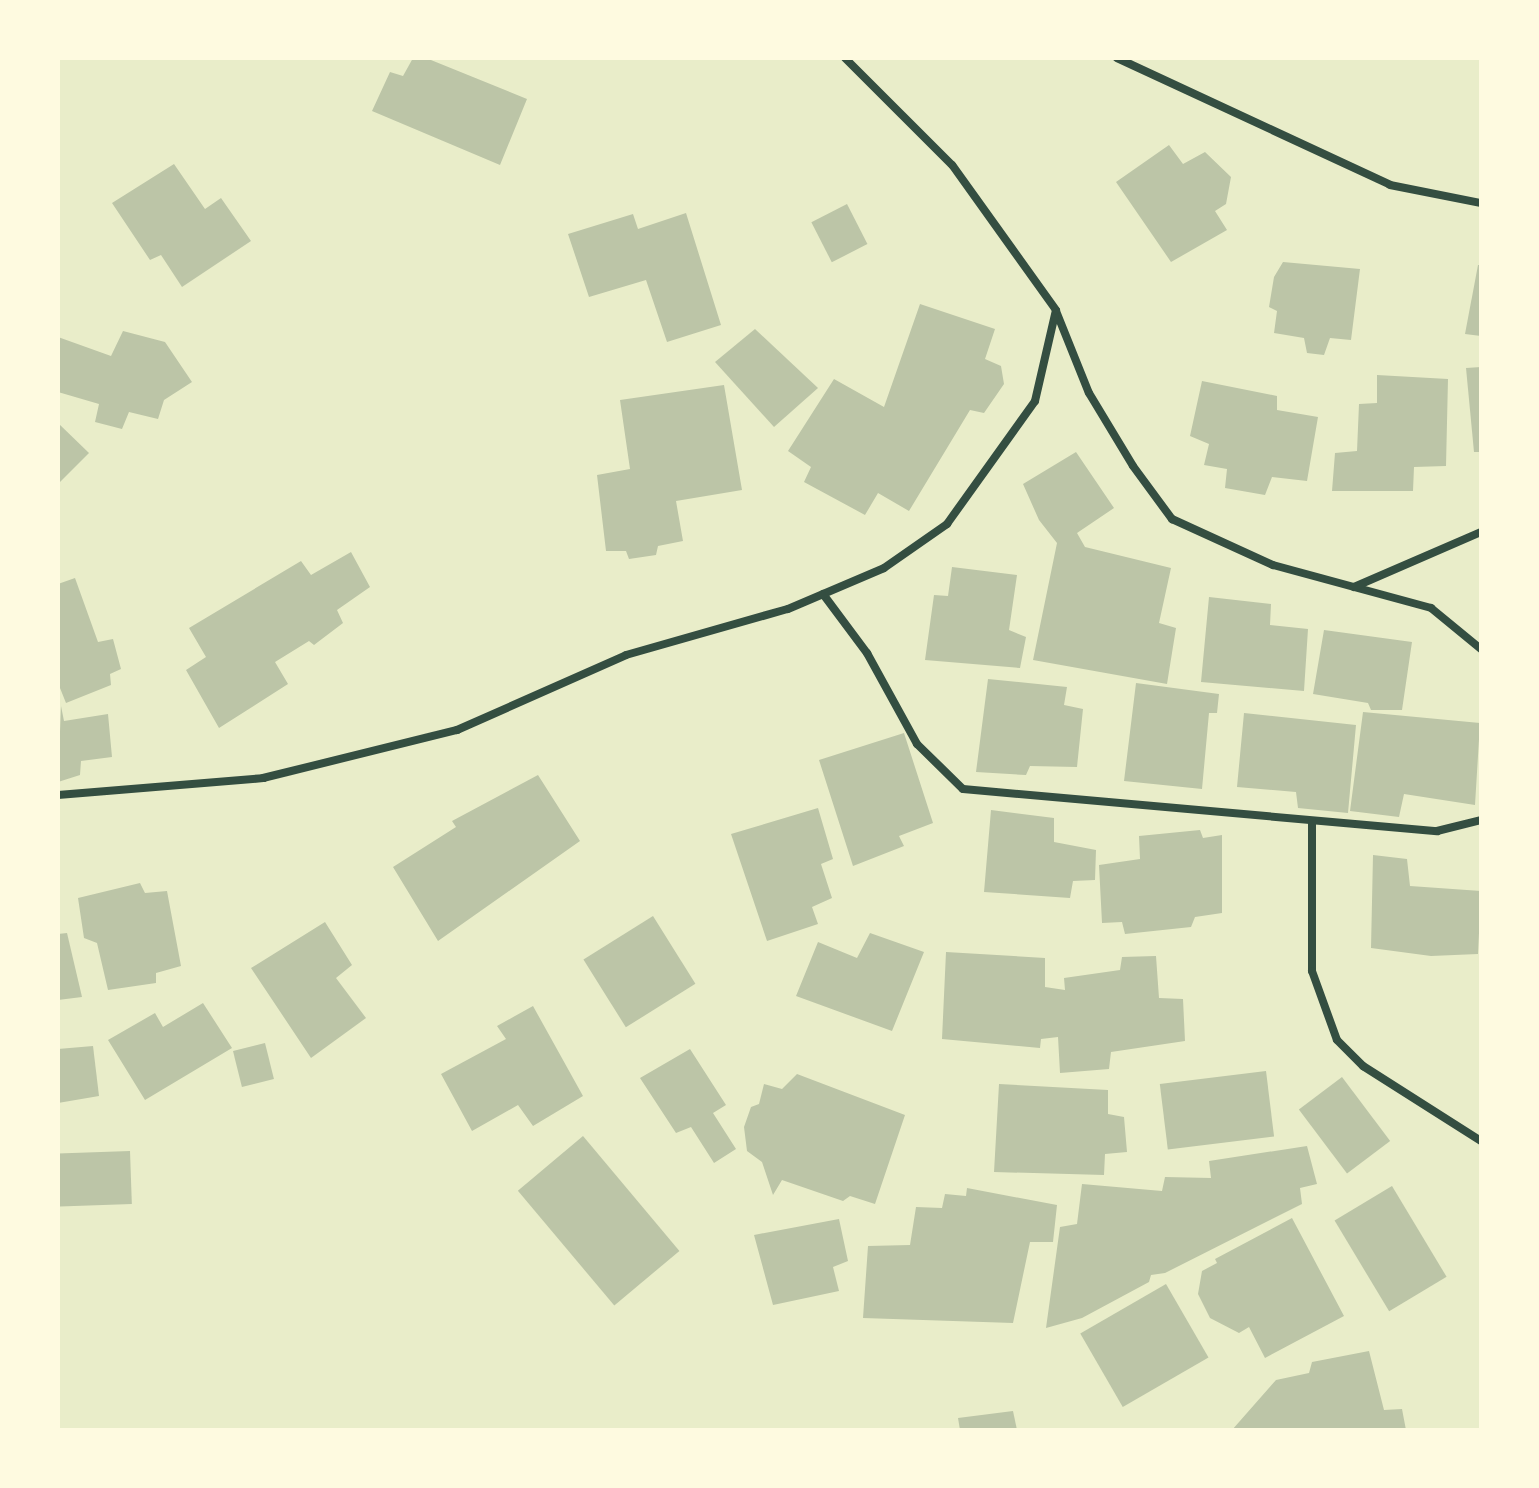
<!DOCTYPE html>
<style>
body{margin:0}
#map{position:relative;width:1539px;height:1488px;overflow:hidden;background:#e9edc9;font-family:"Space Grotesk",sans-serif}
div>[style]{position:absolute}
.building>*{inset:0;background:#bcc5a7;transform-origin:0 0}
.minor>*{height:8px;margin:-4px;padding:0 4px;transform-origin:4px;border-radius:4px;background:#344e41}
span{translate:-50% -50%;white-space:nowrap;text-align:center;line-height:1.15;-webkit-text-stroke:6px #fefae0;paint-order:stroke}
.frame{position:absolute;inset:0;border:60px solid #fefae0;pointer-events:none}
</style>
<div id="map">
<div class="building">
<i style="clip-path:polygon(413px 58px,426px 58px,527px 99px,500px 165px,372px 111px,390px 72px,403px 76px)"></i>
<i style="clip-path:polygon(1169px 145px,1183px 164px,1205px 152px,1231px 177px,1226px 204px,1215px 211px,1227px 230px,1171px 262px,1116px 182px)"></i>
<i style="clip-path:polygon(174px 164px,205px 209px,221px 198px,251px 241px,182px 287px,161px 255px,150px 260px,112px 203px)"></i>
<i style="left:847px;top:204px;width:45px;height:40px;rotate:63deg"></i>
<i style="clip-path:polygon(686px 213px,721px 325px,667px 342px,646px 280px,589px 297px,568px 234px,633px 214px,638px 229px)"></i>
<i style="clip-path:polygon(1283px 262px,1360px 269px,1351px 340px,1330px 338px,1324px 355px,1307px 353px,1304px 338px,1274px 333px,1277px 311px,1269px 307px,1274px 277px)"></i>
<i style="clip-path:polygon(1478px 265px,1481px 265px,1481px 336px,1465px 334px)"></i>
<i style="clip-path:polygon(920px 304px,995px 329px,985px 359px,1001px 366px,1004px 384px,984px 413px,970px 410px,909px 511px,878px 493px,865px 515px,804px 482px,811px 467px,788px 451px,834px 379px,884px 407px)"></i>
<i style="clip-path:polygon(755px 329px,818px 388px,774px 427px,715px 362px)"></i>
<i style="clip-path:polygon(123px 331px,165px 342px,192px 382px,164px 400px,158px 419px,129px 412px,122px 429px,95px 422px,99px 404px,58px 392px,58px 337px,111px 356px)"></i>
<i style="clip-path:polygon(1481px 367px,1481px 452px,1474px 452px,1466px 368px)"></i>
<i style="clip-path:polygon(1377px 375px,1448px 379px,1446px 466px,1414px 467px,1413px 491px,1332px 491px,1335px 453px,1357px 451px,1359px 404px,1377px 403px)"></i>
<i style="clip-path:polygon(1202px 381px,1277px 396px,1277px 410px,1318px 417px,1307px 481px,1272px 477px,1265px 495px,1225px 488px,1227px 469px,1204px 465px,1209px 444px,1190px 436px)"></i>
<i style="clip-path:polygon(724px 385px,742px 490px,676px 501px,683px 541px,658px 546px,656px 555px,629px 559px,626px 551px,606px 551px,597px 475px,630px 469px,620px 400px)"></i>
<i style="clip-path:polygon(58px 423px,89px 453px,58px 484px)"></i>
<i style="clip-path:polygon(1076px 452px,1114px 508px,1077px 533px,1085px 547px,1171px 568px,1159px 623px,1176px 628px,1167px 684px,1033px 660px,1057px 543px,1039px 520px,1023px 484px)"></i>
<i style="clip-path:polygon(351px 552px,370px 587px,337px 610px,343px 623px,314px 645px,309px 641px,275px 662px,288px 684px,219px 728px,186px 670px,206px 657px,189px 628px,301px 561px,311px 575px)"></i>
<i style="clip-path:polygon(952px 567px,1017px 575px,1009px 630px,1026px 637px,1020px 668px,925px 660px,934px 595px,948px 596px)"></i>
<i style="clip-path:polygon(75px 578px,98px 642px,113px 639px,121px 669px,110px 674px,111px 685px,66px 703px,58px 683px,58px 584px)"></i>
<i style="clip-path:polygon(1209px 597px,1271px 604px,1270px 625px,1308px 629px,1304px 691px,1201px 682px)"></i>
<i style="clip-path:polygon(1324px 630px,1412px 642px,1402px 710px,1371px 710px,1368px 703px,1313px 694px)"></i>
<i style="clip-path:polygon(988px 679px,1067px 687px,1064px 705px,1083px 709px,1077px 767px,1030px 766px,1026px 775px,976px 772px)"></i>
<i style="clip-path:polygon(1136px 683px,1219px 694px,1217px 713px,1209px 713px,1202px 789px,1124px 781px)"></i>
<i style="clip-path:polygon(61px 706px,64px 721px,108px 714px,112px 757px,81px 761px,80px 775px,58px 782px)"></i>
<i style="clip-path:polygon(1363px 712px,1480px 723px,1475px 805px,1404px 794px,1399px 817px,1350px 811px)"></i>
<i style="clip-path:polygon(1244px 713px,1356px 725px,1348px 813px,1298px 808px,1296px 792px,1237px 787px)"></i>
<i style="clip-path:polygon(904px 733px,933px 823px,899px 836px,904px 846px,899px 848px,853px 866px,819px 760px)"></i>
<i style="clip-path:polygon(538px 775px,580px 841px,438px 941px,393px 867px,456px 827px,452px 821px)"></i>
<i style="clip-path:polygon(818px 808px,833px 859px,821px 864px,832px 898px,812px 907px,818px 924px,767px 941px,731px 834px)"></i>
<i style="clip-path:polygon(991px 810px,1054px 818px,1054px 842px,1096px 850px,1095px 880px,1073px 881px,1070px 898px,984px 892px)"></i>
<i style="clip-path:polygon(1200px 830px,1203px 838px,1222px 835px,1222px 913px,1195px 917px,1191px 927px,1125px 934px,1122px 922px,1102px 923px,1099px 865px,1140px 859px,1139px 836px)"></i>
<i style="clip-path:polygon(1373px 855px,1407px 859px,1410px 886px,1481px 891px,1478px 954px,1431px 956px,1371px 948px)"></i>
<i style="clip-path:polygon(140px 883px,145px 893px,167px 891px,181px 966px,156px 973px,156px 983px,108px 990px,97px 943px,84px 938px,78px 898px)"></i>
<i style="left:653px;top:916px;width:80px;height:82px;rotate:58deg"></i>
<i style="clip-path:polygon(325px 922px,352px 965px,336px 978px,366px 1018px,311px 1058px,251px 968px)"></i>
<i style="clip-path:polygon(67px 933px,82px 997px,58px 1000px,58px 934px)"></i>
<i style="clip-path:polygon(870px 933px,924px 952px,892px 1031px,796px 996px,818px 942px,857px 958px)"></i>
<i style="clip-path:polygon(946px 952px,1045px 958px,1045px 987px,1065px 990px,1064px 978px,1120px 970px,1122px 957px,1156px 956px,1159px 998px,1183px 999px,1185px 1041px,1111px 1052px,1109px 1069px,1060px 1073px,1058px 1037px,1041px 1039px,1040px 1048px,942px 1039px)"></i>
<i style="clip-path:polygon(203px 1003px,232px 1048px,145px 1100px,108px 1040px,155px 1013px,163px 1027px)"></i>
<i style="clip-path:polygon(533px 1006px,583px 1096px,533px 1126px,518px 1105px,472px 1131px,441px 1074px,506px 1039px,497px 1026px)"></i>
<i style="left:265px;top:1043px;width:37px;height:33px;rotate:76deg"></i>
<i style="clip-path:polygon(93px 1046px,99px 1096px,58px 1103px,58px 1049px)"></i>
<i style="clip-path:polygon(690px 1049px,726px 1105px,713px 1113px,736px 1149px,714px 1163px,691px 1127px,676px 1133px,640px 1078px)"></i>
<i style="left:1266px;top:1071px;width:66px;height:107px;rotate:83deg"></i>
<i style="clip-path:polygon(797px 1074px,905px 1115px,875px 1204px,850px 1196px,843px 1201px,782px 1180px,773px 1195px,762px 1162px,747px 1151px,744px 1127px,751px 1107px,759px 1104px,764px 1084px,782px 1089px)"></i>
<i style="left:1342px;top:1077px;width:80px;height:54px;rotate:53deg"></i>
<i style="clip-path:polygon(999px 1084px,1108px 1090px,1108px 1114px,1124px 1117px,1127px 1152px,1105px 1154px,1104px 1175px,994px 1172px)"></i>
<i style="left:583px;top:1136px;width:150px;height:85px;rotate:50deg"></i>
<i style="clip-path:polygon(1307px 1146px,1317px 1184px,1300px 1188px,1302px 1204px,1165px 1273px,1151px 1275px,1149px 1282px,1082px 1318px,1046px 1328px,1060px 1227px,1077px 1224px,1082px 1184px,1162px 1191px,1165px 1177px,1211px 1178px,1209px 1161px)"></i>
<i style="left:130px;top:1151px;width:53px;height:72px;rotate:88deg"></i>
<i style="left:1392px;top:1186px;width:106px;height:67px;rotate:59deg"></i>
<i style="clip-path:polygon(967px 1188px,1057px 1205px,1053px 1242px,1030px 1242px,1013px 1323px,863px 1318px,868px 1246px,910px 1245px,916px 1207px,942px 1208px,945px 1194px,966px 1196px)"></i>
<i style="clip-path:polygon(1292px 1218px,1344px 1316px,1265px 1358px,1249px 1327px,1239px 1333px,1210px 1318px,1198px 1294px,1202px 1271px,1217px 1263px,1215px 1259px)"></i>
<i style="clip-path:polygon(839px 1219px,848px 1261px,833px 1267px,839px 1291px,773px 1305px,754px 1235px)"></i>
<i style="left:1166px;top:1284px;width:85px;height:99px;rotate:60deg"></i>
<i style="clip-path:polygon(1369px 1351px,1384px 1410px,1402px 1409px,1406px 1430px,1232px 1430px,1276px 1380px,1309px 1373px,1312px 1362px)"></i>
<i style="clip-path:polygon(1013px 1411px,1017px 1430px,960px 1430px,958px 1418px)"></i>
</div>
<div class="minor">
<i style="left:1117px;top:58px;width:301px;rotate:24.9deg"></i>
<i style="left:1390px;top:185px;width:93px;rotate:11.2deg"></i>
<i style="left:1056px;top:311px;width:88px;rotate:68.1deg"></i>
<i style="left:1089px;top:393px;width:85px;rotate:58.9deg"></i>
<i style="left:1133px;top:466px;width:66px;rotate:53.7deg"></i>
<i style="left:1172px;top:519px;width:111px;rotate:24.5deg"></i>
<i style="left:1273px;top:565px;width:164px;rotate:15.2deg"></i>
<i style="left:1431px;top:608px;width:65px;rotate:39.4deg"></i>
<i style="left:1354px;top:587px;width:138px;rotate:-23.4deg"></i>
<i style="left:823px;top:594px;width:74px;rotate:53.3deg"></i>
<i style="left:867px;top:653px;width:104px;rotate:61.2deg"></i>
<i style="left:917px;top:744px;width:64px;rotate:44.4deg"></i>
<i style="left:963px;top:789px;width:476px;rotate:5.1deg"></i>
<i style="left:1437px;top:831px;width:45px;rotate:-14deg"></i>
<i style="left:58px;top:795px;width:206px;rotate:-4.7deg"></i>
<i style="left:263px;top:778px;width:200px;rotate:-13.9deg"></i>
<i style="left:457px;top:730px;width:185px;rotate:-23.9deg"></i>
<i style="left:626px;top:655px;width:168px;rotate:-15.9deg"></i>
<i style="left:788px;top:609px;width:104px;rotate:-23.1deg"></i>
<i style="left:884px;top:568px;width:77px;rotate:-34.9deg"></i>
<i style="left:947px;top:524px;width:151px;rotate:-54.4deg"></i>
<i style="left:1035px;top:401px;width:93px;rotate:-77deg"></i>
<i style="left:1056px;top:310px;width:178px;rotate:-125.6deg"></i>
<i style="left:952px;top:165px;width:151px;rotate:-135deg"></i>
<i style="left:1312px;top:821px;width:150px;rotate:90deg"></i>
<i style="left:1312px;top:971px;width:73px;rotate:70.1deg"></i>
<i style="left:1337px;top:1040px;width:37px;rotate:45deg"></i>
<i style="left:1363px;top:1066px;width:140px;rotate:32.4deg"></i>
</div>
<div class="frame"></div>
</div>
